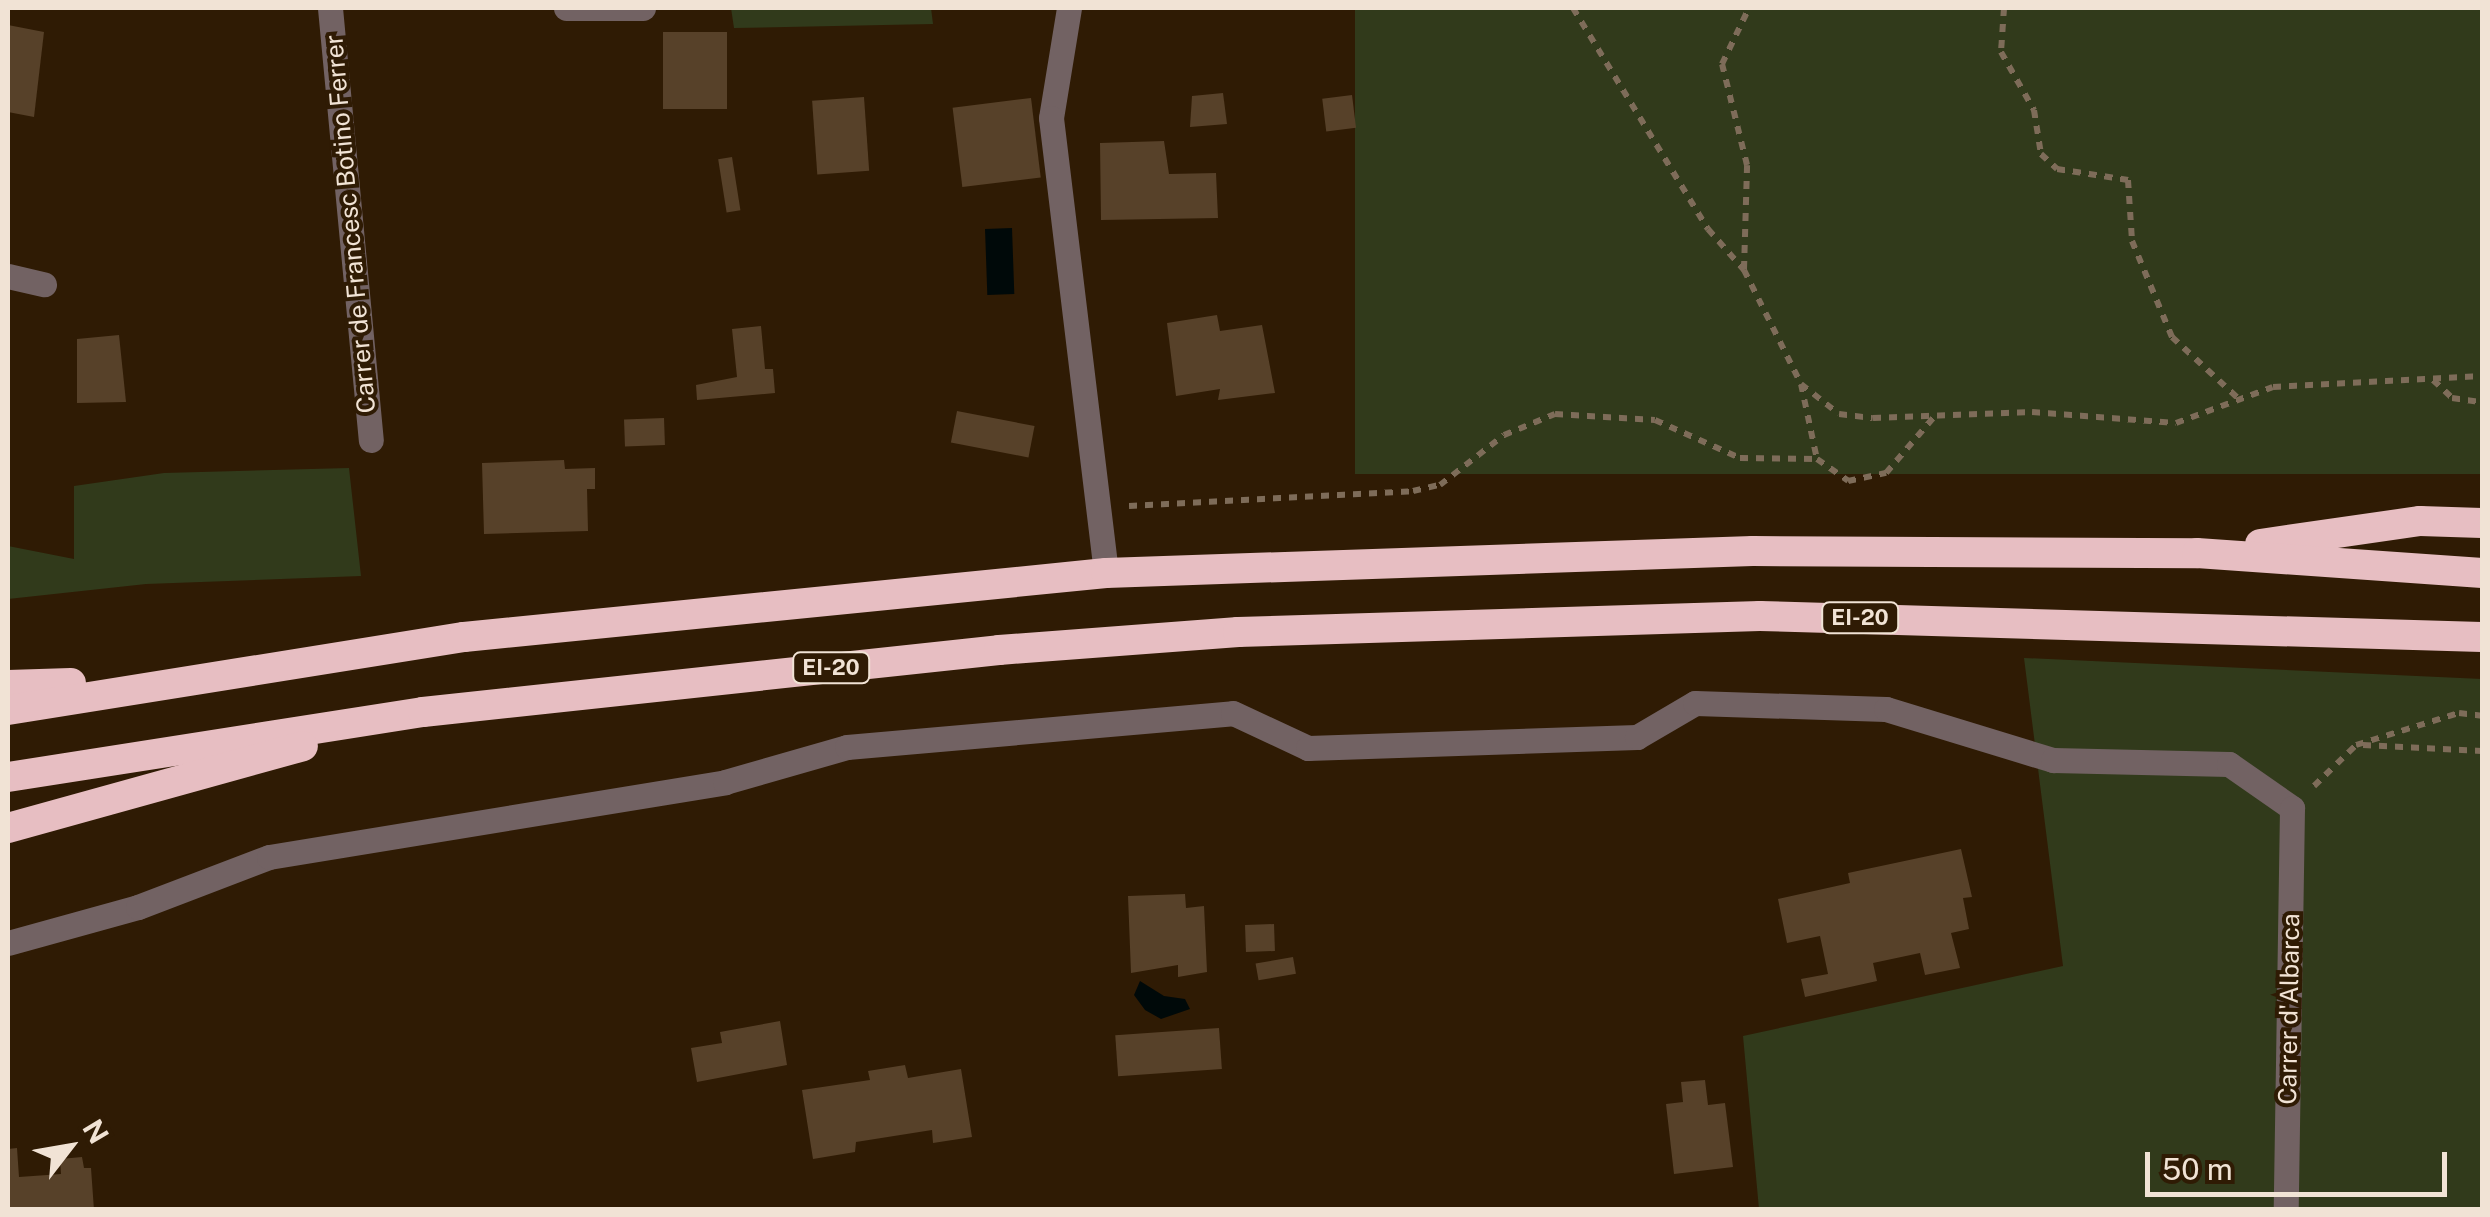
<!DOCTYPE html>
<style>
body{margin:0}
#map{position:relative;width:2490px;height:1217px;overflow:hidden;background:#2f1b04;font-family:"Public Sans",sans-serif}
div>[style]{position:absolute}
.green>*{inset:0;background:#313a1b;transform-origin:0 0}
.water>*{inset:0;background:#000909;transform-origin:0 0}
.building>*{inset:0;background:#574129;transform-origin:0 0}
.path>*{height:6px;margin-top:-3px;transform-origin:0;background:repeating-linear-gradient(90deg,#7e6c59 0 8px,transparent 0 16px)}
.minor>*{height:25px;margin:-12.5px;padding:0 12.5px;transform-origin:12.5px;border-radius:12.5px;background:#726263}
.highway>*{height:30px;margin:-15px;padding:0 15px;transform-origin:15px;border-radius:15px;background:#e7bec2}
span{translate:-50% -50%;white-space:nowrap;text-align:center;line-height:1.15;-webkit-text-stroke:8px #2f1b04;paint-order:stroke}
.shield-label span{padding:2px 8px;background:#2f1b04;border:2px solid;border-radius:8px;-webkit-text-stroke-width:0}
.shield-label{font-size:22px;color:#f1e3d5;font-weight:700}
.street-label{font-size:25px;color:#f1e3d5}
.frame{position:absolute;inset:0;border:10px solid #f1e3d5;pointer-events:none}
.north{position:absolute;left:20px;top:1097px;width:100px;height:100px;-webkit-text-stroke:8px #2f1b04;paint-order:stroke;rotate:59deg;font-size:28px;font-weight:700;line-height:40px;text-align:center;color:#f1e3d5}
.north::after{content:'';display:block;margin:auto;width:35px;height:45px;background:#f1e3d5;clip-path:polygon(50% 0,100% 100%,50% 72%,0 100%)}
.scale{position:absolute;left:2145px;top:1152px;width:302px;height:45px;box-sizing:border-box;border:5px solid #f1e3d5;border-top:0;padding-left:12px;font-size:30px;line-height:35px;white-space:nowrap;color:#f1e3d5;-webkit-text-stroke:8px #2f1b04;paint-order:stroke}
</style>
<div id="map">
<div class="green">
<i style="clip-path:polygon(731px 8px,931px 8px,933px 24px,734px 28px)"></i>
<i style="left:1355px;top:8px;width:1127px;height:466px"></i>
<i style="clip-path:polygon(349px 468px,361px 576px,146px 584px,8px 599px,8px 546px,74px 559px,74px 486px,164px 473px)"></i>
<i style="clip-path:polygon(2024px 658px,2482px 679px,2482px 1209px,1759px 1209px,1743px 1036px,2063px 966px)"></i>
</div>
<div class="water">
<i style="left:1012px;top:228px;width:66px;height:27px;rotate:88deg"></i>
<i style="clip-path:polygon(1140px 981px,1164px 996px,1185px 999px,1190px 1009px,1161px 1019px,1145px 1010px,1134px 995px)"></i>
</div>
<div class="building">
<i style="clip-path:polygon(8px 25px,44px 32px,34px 117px,8px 112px)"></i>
<i style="left:663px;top:32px;width:64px;height:77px"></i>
<i style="clip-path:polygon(1223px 93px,1227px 124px,1190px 127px,1192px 96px)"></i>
<i style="left:1352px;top:95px;width:33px;height:30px;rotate:83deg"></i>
<i style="left:864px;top:97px;width:74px;height:52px;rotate:86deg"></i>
<i style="left:1031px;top:98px;width:80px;height:79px;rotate:83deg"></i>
<i style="clip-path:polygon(1164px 141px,1169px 174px,1216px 173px,1218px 218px,1101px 220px,1100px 143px)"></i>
<i style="left:732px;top:157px;width:54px;height:14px;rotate:81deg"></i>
<i style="clip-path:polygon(1217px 315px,1220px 331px,1262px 325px,1275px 393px,1218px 400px,1220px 389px,1176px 396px,1167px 323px)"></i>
<i style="clip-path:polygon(761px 326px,765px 369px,773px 369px,775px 393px,697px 400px,696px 385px,737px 377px,732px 329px)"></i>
<i style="clip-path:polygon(119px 335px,126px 402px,77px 403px,77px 339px)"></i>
<i style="left:957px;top:411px;width:79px;height:32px;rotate:11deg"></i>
<i style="left:664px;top:418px;width:27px;height:40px;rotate:88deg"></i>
<i style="clip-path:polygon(564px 460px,565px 469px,595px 468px,595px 489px,587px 489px,588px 531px,484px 534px,482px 463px)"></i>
<i style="clip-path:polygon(1961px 849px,1972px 897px,1963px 898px,1969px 929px,1951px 933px,1960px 968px,1925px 975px,1920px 953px,1873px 963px,1877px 981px,1805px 997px,1801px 979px,1828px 974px,1820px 936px,1787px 943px,1778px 899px,1850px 883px,1848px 873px)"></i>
<i style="clip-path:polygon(1185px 894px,1186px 908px,1204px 906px,1207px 972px,1178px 977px,1178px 965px,1131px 973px,1128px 896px)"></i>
<i style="left:1274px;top:924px;width:27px;height:29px;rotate:88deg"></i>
<i style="left:1293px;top:957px;width:17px;height:38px;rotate:80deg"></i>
<i style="clip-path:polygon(780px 1021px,787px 1065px,697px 1082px,691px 1048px,722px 1043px,720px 1032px)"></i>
<i style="left:1219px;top:1028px;width:41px;height:104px;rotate:86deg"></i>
<i style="clip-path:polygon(905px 1065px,908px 1078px,961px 1069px,972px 1137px,933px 1143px,932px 1130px,856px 1142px,855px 1152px,813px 1159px,802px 1090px,870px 1080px,868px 1071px)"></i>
<i style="clip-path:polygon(1705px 1080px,1708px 1105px,1725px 1103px,1733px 1167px,1674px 1174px,1666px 1104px,1683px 1102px,1681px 1082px)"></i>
<i style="clip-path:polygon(17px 1148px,19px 1177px,61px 1174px,60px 1159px,82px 1157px,84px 1168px,91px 1168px,94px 1210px,8px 1210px,8px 1149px)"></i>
</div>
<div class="path">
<i style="left:1573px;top:8px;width:259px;rotate:58.6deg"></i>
<i style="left:1708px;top:229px;width:55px;rotate:48.7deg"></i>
<i style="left:1744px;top:270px;width:127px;rotate:63.4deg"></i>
<i style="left:1801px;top:384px;width:77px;rotate:78deg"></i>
<i style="left:1817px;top:459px;width:38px;rotate:35deg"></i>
<i style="left:1848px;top:481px;width:39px;rotate:-12deg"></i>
<i style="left:1886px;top:473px;width:74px;rotate:-49.4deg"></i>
<i style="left:2004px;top:8px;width:44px;rotate:93.9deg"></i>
<i style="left:2001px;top:52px;width:67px;rotate:60.4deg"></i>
<i style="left:2034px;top:110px;width:45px;rotate:81deg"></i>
<i style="left:2041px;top:154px;width:22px;rotate:43deg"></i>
<i style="left:2057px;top:169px;width:72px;rotate:8.8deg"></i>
<i style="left:2128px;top:180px;width:61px;rotate:86.2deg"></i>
<i style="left:2132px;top:241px;width:104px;rotate:67.4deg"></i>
<i style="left:2172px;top:337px;width:93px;rotate:42.8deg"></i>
<i style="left:1744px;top:269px;width:104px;rotate:-88.3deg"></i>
<i style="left:1747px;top:165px;width:104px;rotate:-103.9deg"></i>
<i style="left:1722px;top:64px;width:62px;rotate:-64.3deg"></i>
<i style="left:2433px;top:380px;width:26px;rotate:43deg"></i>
<i style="left:2452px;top:398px;width:30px;rotate:8deg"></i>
<i style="left:1801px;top:384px;width:48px;rotate:38.3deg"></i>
<i style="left:1839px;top:414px;width:34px;rotate:7deg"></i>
<i style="left:1873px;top:418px;width:159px;rotate:-2.2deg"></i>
<i style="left:2032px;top:412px;width:144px;rotate:4.4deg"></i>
<i style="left:2176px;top:423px;width:103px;rotate:-20.4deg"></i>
<i style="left:2273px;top:387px;width:209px;rotate:-3deg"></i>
<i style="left:1129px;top:506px;width:284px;rotate:-3deg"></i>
<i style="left:1413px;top:491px;width:28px;rotate:-13deg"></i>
<i style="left:1440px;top:485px;width:81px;rotate:-38deg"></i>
<i style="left:1504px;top:435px;width:55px;rotate:-22.4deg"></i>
<i style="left:1555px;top:414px;width:100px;rotate:3.4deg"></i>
<i style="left:1655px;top:420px;width:93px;rotate:24.1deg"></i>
<i style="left:1740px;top:458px;width:77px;rotate:0.7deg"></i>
<i style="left:2363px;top:745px;width:119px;rotate:2.9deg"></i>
<i style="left:2314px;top:786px;width:59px;rotate:-44.3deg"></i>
<i style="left:2356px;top:745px;width:108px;rotate:-17.3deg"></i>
<i style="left:2459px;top:713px;width:23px;rotate:7deg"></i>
</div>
<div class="minor">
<i style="left:330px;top:8px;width:434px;rotate:84.6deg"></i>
<i style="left:566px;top:8px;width:77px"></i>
<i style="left:1069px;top:8px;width:111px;rotate:99.3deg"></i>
<i style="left:1051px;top:118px;width:458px;rotate:83.1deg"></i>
<i style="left:8px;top:276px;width:37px;rotate:13deg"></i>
<i style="left:8px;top:943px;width:135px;rotate:-15.5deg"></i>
<i style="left:138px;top:907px;width:140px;rotate:-20.9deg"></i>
<i style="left:269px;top:857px;width:462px;rotate:-9.3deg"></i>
<i style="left:725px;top:782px;width:127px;rotate:-16deg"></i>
<i style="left:847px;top:747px;width:387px;rotate:-5deg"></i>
<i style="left:1233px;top:713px;width:83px;rotate:25deg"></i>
<i style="left:1308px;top:748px;width:329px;rotate:-1.9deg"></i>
<i style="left:1637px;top:737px;width:67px;rotate:-30.4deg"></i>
<i style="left:1695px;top:703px;width:191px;rotate:1.8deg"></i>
<i style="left:1886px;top:709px;width:175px;rotate:17deg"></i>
<i style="left:2053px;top:760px;width:176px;rotate:1.3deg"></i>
<i style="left:2229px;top:764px;width:77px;rotate:34.9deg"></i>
<i style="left:2292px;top:808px;width:402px;rotate:90.9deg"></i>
</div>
<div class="highway">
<i style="left:2260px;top:544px;width:162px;rotate:-8.2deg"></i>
<i style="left:2420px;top:521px;width:62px;rotate:1.8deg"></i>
<i style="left:8px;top:685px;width:63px;rotate:-1.8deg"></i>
<i style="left:8px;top:710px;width:462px;rotate:-9.1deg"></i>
<i style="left:464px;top:637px;width:645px;rotate:-5.69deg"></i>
<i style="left:1106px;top:573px;width:647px;rotate:-1.95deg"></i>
<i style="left:1753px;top:551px;width:444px;rotate:0.3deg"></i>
<i style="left:2197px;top:553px;width:286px;rotate:4deg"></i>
<i style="left:8px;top:777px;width:420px;rotate:-8.9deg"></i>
<i style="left:423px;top:712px;width:579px;rotate:-6.14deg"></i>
<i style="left:999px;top:650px;width:240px;rotate:-4.3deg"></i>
<i style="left:1238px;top:632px;width:522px;rotate:-1.76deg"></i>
<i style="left:1760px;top:616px;width:722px;rotate:1.67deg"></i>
<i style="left:8px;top:828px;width:306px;rotate:-15.5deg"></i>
</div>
<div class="shield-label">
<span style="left:1860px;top:618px">EI-20</span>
<span style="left:831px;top:668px">EI-20</span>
</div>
<div class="street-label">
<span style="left:350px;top:224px;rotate:-95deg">Carrer de Francesc Botino Ferrer</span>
<span style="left:2289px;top:1009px;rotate:-89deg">Carrer d'Albarca</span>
</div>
<div class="frame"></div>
<div class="north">N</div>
<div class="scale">50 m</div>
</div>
